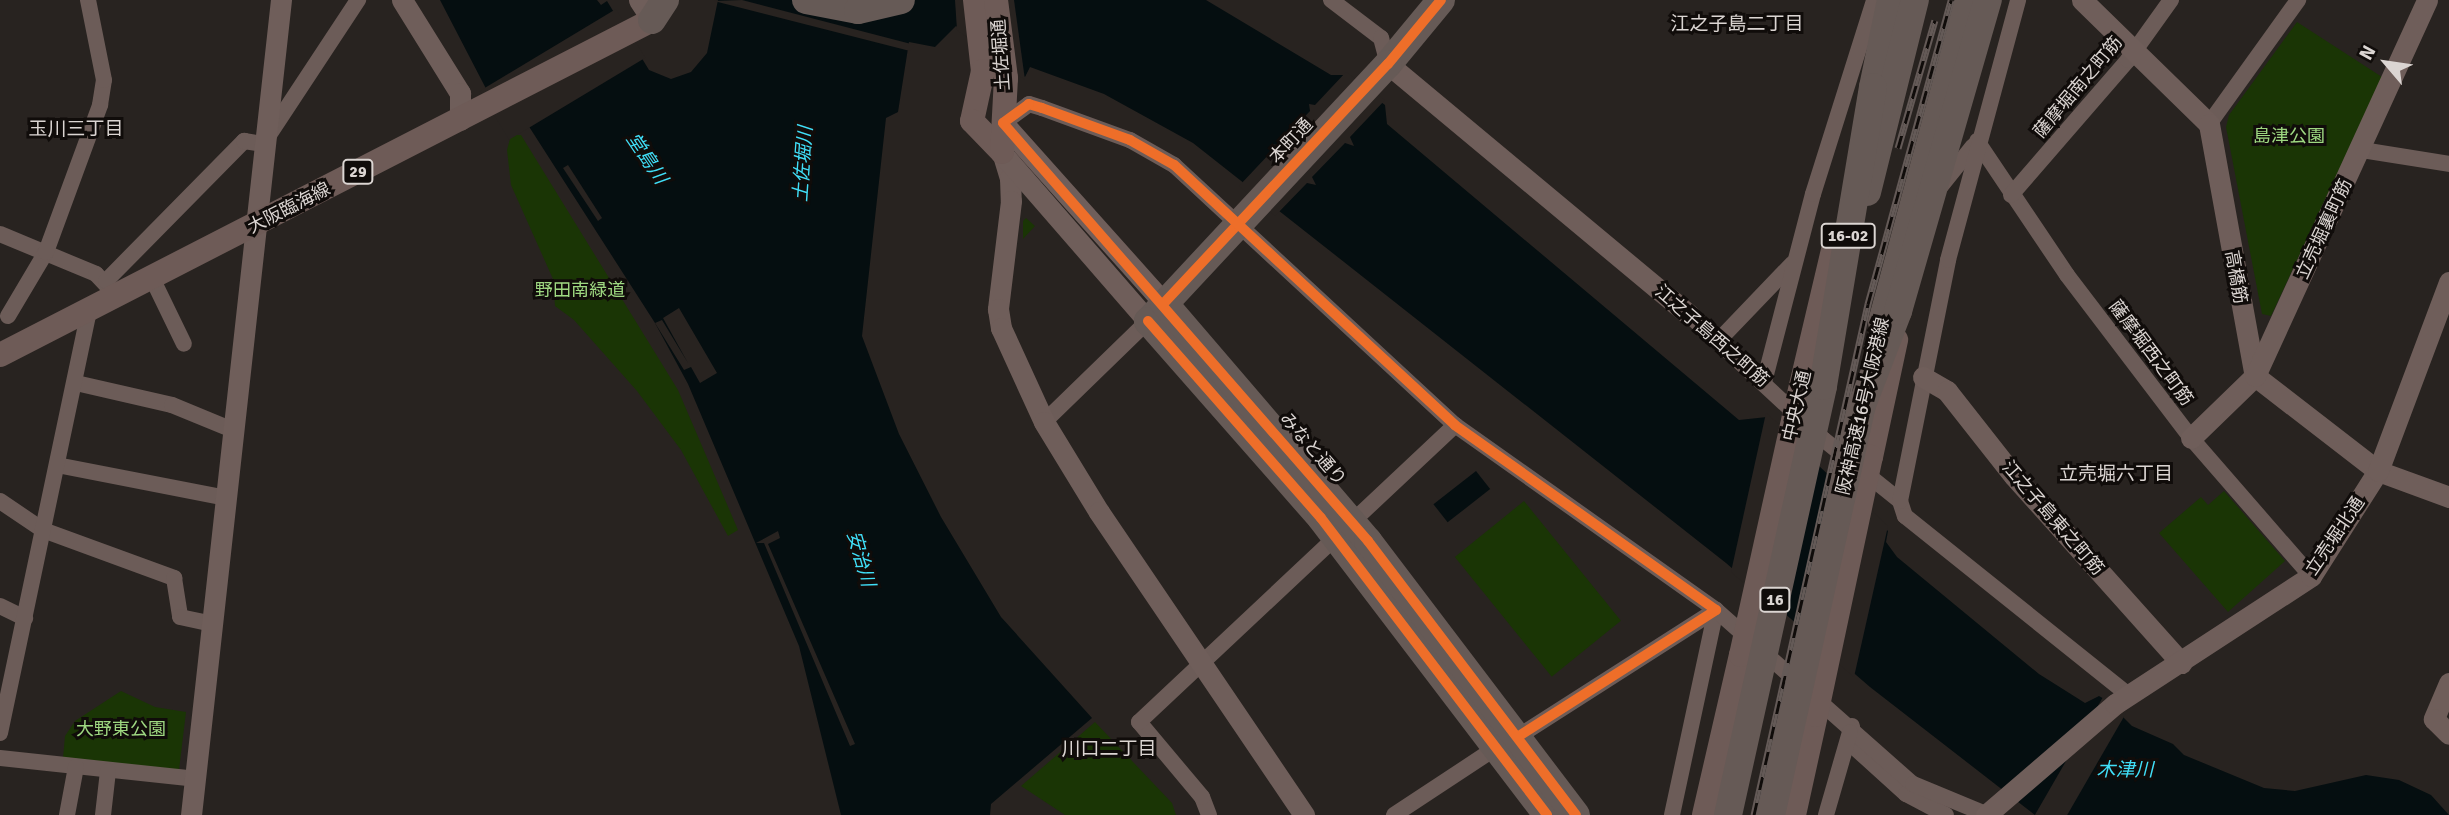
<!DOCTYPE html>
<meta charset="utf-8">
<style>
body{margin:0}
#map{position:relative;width:2449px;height:815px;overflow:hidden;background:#282320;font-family:Signika,"Noto Sans JP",sans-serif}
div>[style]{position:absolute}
.green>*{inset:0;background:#1a3505;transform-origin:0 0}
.water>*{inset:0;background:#050e10;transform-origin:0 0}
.pier>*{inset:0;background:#282320;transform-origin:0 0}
.street>*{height:16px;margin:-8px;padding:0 8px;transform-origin:8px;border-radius:8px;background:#6c5c58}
.secondary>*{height:21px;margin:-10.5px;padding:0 10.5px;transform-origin:10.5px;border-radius:10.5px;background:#6f5e5a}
.primary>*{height:24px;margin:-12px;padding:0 12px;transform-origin:12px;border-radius:12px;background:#6e5b57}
.highway>*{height:28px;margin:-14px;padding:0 14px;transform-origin:14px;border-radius:14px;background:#665a56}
.rail>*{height:7px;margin-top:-3.5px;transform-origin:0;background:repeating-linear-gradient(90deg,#100c0a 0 13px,#645a57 0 26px);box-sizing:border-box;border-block:2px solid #645a57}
.primary-bridge>*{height:24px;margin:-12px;padding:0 12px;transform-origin:12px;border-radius:12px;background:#6e5b57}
.highway-bridge>*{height:28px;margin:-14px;padding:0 14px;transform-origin:14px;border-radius:14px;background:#665a56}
.cycleway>*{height:10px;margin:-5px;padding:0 5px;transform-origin:5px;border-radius:5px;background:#ee6e29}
span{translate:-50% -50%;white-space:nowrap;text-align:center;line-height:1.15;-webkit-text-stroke:6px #100c0a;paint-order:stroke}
.shield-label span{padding:2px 5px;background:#100c0a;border:2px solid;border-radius:5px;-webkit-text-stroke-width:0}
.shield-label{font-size:16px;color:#dbd5d2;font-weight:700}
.street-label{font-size:18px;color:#dbd5d2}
.park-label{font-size:18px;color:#9ed881}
.neighbourhood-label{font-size:19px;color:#dbd5d2}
.water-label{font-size:19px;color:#40dff8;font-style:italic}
.north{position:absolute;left:2351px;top:28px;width:70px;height:70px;-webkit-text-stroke:5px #100c0a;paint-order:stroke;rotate:299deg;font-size:19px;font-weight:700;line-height:28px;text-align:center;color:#dbd5d2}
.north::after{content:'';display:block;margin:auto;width:24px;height:32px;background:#dbd5d2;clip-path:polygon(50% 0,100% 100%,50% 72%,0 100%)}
</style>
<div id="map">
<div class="green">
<i style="clip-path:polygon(2297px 22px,2382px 77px,2271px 316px,2262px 314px,2226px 127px,2229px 115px)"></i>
<i style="clip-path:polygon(511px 135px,521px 135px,678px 390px,738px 530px,728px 536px,681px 450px,637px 391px,574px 320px,555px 306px,553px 279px,511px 185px,507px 150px)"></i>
<i style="clip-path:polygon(1026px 218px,1035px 226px,1023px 239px,1023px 221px)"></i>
<i style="clip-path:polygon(2224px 491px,2285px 561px,2228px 612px,2159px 533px,2201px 497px,2208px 505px)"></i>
<i style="left:1524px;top:501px;width:154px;height:89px;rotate:51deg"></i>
<i style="clip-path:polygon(121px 691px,155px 707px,186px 712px,179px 770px,63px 758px,65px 736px,75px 721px)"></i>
<i style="clip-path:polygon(1095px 722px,1172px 803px,1176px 815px,1065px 815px,1021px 786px)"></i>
</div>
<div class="water">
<i style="clip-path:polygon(440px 0,597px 0,601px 5px,607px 1px,649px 70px,671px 79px,691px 72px,707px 53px,718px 0,1206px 0,1331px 75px,1344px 75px,1385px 105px,1387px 124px,1739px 420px,1767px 417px,1888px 531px,1886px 542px,1897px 557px,2039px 674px,2085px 703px,2099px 696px,2125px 711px,2123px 717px,2132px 726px,2173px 744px,2184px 755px,2264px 788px,2295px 791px,2366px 775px,2399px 780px,2431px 795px,2449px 815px,2035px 815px,1870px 687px,1726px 563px,1193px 143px,1104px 94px,1030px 67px,1025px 77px,956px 26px,935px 47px,909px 42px,898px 112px,886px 118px,862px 336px,899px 434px,941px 517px,1001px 617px,1092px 718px,991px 804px,990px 815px,841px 815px,799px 646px,688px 384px,655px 323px,528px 125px,508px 131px)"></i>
<i style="left:1476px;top:471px;width:23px;height:54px;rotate:52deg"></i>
</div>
<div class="pier">
<i style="clip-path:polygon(742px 0,915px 45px,915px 46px,910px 51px,714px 1px)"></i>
<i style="clip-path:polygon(955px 0,1014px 0,1025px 80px,957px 30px)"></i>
<i style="left:616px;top:9px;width:57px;height:159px;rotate:59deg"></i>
<i style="clip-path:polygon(1346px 72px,1385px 100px,1350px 137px,1354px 146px,1345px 143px,1312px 177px,1316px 185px,1307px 183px,1275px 216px,1239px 186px,1273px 150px,1271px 144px,1278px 145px,1310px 111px,1309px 104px,1315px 105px)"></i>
<i style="clip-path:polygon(568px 165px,602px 218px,598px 221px,563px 168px)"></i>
<i style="clip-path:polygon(679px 308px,717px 373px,700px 383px,691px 367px,684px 370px,655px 323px,662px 320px,688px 363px,663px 318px)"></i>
<i style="clip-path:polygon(1766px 413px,1805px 447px,1771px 606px,1731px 572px)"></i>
<i style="clip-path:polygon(1851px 491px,1888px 526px,1854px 677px,1815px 644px)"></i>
<i style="clip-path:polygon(778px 531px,780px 538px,768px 544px,855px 744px,850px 746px,764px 543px,756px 543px)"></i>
<i style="left:2103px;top:697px;width:28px;height:143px;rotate:30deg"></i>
</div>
<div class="street">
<i style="left:1331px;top:0;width:63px;rotate:37.2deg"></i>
<i style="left:1381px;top:38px;width:27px;rotate:75deg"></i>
<i style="left:1003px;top:123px;width:32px;rotate:-36deg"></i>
<i style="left:1029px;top:104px;width:14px;rotate:17deg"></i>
<i style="left:1042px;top:108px;width:94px;rotate:20deg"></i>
<i style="left:1130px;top:140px;width:51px;rotate:29.6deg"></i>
<i style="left:1174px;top:165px;width:383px;rotate:42.8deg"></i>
<i style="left:1455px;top:425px;width:320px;rotate:35.3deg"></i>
<i style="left:1716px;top:610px;width:234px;rotate:147.4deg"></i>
<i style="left:2209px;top:124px;width:153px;rotate:-54.3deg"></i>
<i style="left:1977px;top:141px;width:161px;rotate:56.1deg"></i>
<i style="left:2067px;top:275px;width:205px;rotate:52.7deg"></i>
<i style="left:2191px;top:438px;width:183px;rotate:49deg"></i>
<i style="left:2362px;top:150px;width:88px;rotate:9.1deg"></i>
<i style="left:1941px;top:186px;width:51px;rotate:-51.3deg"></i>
<i style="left:2011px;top:195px;width:179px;rotate:-49.1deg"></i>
<i style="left:2128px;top:60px;width:74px;rotate:-54.4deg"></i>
<i style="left:0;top:234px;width:104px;rotate:22.6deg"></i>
<i style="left:96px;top:274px;width:22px;rotate:47deg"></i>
<i style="left:152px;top:278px;width:73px;rotate:64.1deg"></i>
<i style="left:106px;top:281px;width:197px;rotate:-45.4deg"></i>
<i style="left:244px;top:141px;width:19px;rotate:9deg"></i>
<i style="left:263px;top:144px;width:173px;rotate:-56.6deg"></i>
<i style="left:1689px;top:315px;width:183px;rotate:42.8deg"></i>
<i style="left:1823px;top:439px;width:99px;rotate:38.8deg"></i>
<i style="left:1900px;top:501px;width:16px;rotate:72deg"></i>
<i style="left:1905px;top:516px;width:288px;rotate:38.7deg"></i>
<i style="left:8px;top:316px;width:74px;rotate:-59.3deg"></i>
<i style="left:46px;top:252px;width:157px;rotate:-69.8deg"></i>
<i style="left:100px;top:105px;width:25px;rotate:-81deg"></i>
<i style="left:104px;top:80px;width:82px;rotate:-101.3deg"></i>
<i style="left:1720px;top:339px;width:105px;rotate:-46.2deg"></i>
<i style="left:1764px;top:382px;width:194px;rotate:-75.4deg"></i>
<i style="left:1813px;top:194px;width:203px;rotate:-72.5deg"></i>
<i style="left:76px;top:383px;width:98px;rotate:12.9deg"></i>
<i style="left:172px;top:405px;width:66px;rotate:22.3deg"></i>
<i style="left:1044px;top:422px;width:145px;rotate:-44.2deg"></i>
<i style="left:57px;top:465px;width:172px;rotate:11deg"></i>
<i style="left:0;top:501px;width:52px;rotate:34deg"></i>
<i style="left:43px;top:530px;width:140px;rotate:20.1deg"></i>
<i style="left:174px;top:578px;width:39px;rotate:81deg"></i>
<i style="left:180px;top:617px;width:33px;rotate:12deg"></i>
<i style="left:1900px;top:501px;width:246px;rotate:-78.7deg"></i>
<i style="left:1948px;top:260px;width:269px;rotate:-74.9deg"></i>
<i style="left:0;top:606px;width:28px;rotate:26deg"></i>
<i style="left:1852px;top:726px;width:20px;rotate:87deg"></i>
<i style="left:1853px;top:746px;width:72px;rotate:42.2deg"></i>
<i style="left:1906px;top:794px;width:45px;rotate:27.7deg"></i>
<i style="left:0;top:733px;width:432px;rotate:-78.1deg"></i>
<i style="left:0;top:758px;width:196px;rotate:6.1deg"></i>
<i style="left:67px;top:815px;width:49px;rotate:-79.4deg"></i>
<i style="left:103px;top:815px;width:44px;rotate:-83.5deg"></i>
<i style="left:1209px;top:815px;width:19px;rotate:-111deg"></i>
<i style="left:1202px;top:797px;width:98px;rotate:-130deg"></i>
<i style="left:1139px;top:722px;width:434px;rotate:-43.2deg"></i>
<i style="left:1394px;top:815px;width:123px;rotate:-33.4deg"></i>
<i style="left:1672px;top:815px;width:210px;rotate:-77.9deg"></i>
<i style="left:1716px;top:610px;width:263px;rotate:41.5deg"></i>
<i style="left:1913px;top:784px;width:81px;rotate:22.5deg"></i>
<i style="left:1826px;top:815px;width:86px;rotate:-73.9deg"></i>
</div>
<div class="secondary">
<i style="left:402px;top:0;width:110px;rotate:58.1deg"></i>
<i style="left:460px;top:93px;width:27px;rotate:90deg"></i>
<i style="left:639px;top:0;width:24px;rotate:57deg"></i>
<i style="left:2082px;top:0;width:177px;rotate:44.3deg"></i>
<i style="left:2209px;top:124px;width:256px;rotate:79.7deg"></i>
<i style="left:2255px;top:376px;width:155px;rotate:37.7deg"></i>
<i style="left:2378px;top:471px;width:76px;rotate:20.1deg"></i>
<i style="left:1388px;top:64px;width:392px;rotate:39.8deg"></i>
<i style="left:1003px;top:123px;width:241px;rotate:48.2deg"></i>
<i style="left:1002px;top:152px;width:27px;rotate:73deg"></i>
<i style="left:1010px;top:178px;width:23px;rotate:88deg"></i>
<i style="left:1011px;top:201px;width:109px;rotate:96.9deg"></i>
<i style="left:998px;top:309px;width:19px;rotate:81deg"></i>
<i style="left:1001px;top:328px;width:103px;rotate:65.4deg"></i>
<i style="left:1044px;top:422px;width:105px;rotate:58.6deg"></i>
<i style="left:1099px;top:512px;width:366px;rotate:55.9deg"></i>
<i style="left:1007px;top:159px;width:215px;rotate:49deg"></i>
<i style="left:1923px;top:377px;width:28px;rotate:30deg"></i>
<i style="left:1947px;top:391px;width:108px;rotate:51.8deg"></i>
<i style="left:2014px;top:476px;width:251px;rotate:48.2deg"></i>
<i style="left:2191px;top:438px;width:89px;rotate:-44.1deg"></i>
<i style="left:2255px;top:376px;width:413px;rotate:-65.4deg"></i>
<i style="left:2449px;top:683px;width:39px;rotate:113deg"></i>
<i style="left:2434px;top:719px;width:21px;rotate:45deg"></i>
<i style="left:191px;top:815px;width:820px;rotate:-83.7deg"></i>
<i style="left:1986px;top:815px;width:170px;rotate:-40.7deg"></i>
<i style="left:2115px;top:704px;width:234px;rotate:-33.1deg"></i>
<i style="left:2311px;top:576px;width:125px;rotate:-57.5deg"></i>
<i style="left:2378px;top:471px;width:202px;rotate:-69.4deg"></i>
</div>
<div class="primary">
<i style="left:975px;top:0;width:71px;rotate:83.6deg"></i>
<i style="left:983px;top:71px;width:51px;rotate:102.4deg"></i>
<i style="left:972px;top:121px;width:43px;rotate:45.9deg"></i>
<i style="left:996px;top:0;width:79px;rotate:82.7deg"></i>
<i style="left:1006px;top:78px;width:74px;rotate:93.1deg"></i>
<i style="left:0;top:355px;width:733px;rotate:-27.19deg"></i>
<i style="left:1798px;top:398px;width:160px;rotate:-76.7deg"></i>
<i style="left:1871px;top:457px;width:120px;rotate:-77.9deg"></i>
<i style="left:1704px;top:815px;width:164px;rotate:-77deg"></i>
<i style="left:1794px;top:815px;width:102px;rotate:-77.6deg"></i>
</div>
<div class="highway">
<i style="left:806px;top:0;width:53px;rotate:10.9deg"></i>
<i style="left:858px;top:10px;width:44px;rotate:-13.1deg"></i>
<i style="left:1441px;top:0;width:83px;rotate:129.6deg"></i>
<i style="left:1388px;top:64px;width:352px;rotate:133deg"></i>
<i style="left:1148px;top:321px;width:262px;rotate:48.7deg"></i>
<i style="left:1321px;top:518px;width:373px;rotate:52.7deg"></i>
<i style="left:652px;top:20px;width:24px;rotate:-57deg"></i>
<i style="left:1873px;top:87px;width:89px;rotate:-78.3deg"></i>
<i style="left:1867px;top:192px;width:198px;rotate:-76deg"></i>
<i style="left:1164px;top:303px;width:313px;rotate:49.4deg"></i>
<i style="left:1368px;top:541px;width:344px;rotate:52.8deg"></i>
<i style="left:1882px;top:322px;width:334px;rotate:-74.9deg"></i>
</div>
<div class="rail">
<i style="left:1898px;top:148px;width:133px;rotate:-73.9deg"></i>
<i style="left:1754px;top:815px;width:524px;rotate:-77.42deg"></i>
<i style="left:1868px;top:304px;width:315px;rotate:-74.7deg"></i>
</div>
<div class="primary-bridge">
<i style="left:1741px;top:655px;width:263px;rotate:-77.5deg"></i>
<i style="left:1816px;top:715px;width:264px;rotate:-78deg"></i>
</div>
<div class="highway-bridge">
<i style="left:1728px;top:815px;width:439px;rotate:-77.5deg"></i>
<i style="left:1823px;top:386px;width:303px;rotate:-80.5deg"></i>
<i style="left:1771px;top:815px;width:420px;rotate:-77.5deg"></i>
<i style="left:1862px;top:405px;width:101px;rotate:-69deg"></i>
<i style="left:1898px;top:311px;width:324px;rotate:-73.9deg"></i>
</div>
<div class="cycleway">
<i style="left:1164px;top:303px;width:328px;rotate:-46.9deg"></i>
<i style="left:1388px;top:64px;width:83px;rotate:-50.4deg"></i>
<i style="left:1148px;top:321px;width:262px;rotate:48.7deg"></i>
<i style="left:1321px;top:518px;width:373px;rotate:52.7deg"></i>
<i style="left:1519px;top:736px;width:234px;rotate:-32.6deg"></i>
<i style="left:1716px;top:610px;width:320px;rotate:-144.7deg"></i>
<i style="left:1455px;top:425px;width:383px;rotate:-137.2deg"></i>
<i style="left:1174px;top:165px;width:51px;rotate:-150.4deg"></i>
<i style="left:1130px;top:140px;width:94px;rotate:-160deg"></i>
<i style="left:1042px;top:108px;width:14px;rotate:-163deg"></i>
<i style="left:1029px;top:104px;width:32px;rotate:144deg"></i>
<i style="left:1003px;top:123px;width:555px;rotate:48.87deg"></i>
<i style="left:1368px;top:541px;width:344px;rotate:52.8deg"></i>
</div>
<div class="shield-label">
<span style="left:358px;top:172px">29</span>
<span style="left:1848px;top:236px">16-02</span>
<span style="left:1775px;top:600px">16</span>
</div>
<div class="street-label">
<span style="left:1001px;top:55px;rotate:-94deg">土佐堀通</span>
<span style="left:2078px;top:87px;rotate:-50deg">薩摩堀南之町筋</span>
<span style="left:1291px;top:141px;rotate:-47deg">本町通</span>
<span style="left:289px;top:208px;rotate:-27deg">大阪臨海線</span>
<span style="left:2324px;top:229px;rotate:-65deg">立売堀裏町筋</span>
<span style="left:2236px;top:277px;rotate:80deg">高橋筋</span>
<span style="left:1712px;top:336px;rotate:41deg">江之子島西之町筋</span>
<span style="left:2151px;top:353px;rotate:53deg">薩摩堀西之町筋</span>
<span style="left:1797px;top:406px;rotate:-77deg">中央大通</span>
<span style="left:1863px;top:406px;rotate:-77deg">阪神高速16号大阪港線</span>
<span style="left:1313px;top:449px;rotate:49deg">みなと通り</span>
<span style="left:2053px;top:518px;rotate:49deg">江之子島東之町筋</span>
<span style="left:2335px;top:536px;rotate:-56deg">立売堀北通</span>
</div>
<div class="park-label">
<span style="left:2289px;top:136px">島津公園</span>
<span style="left:580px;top:290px">野田南緑道</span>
<span style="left:121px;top:729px">大野東公園</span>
</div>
<div class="neighbourhood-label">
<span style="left:1737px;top:25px">江之子島二丁目</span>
<span style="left:76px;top:130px">玉川三丁目</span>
<span style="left:2116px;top:475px">立売堀六丁目</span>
<span style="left:1109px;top:750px">川口二丁目</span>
</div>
<div class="water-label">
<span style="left:646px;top:159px;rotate:56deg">堂島川</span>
<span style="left:804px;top:164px;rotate:-86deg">土佐堀川</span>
<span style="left:860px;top:559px;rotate:74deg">安治川</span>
<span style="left:2125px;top:771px">木津川</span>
</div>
<div class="north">N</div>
</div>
